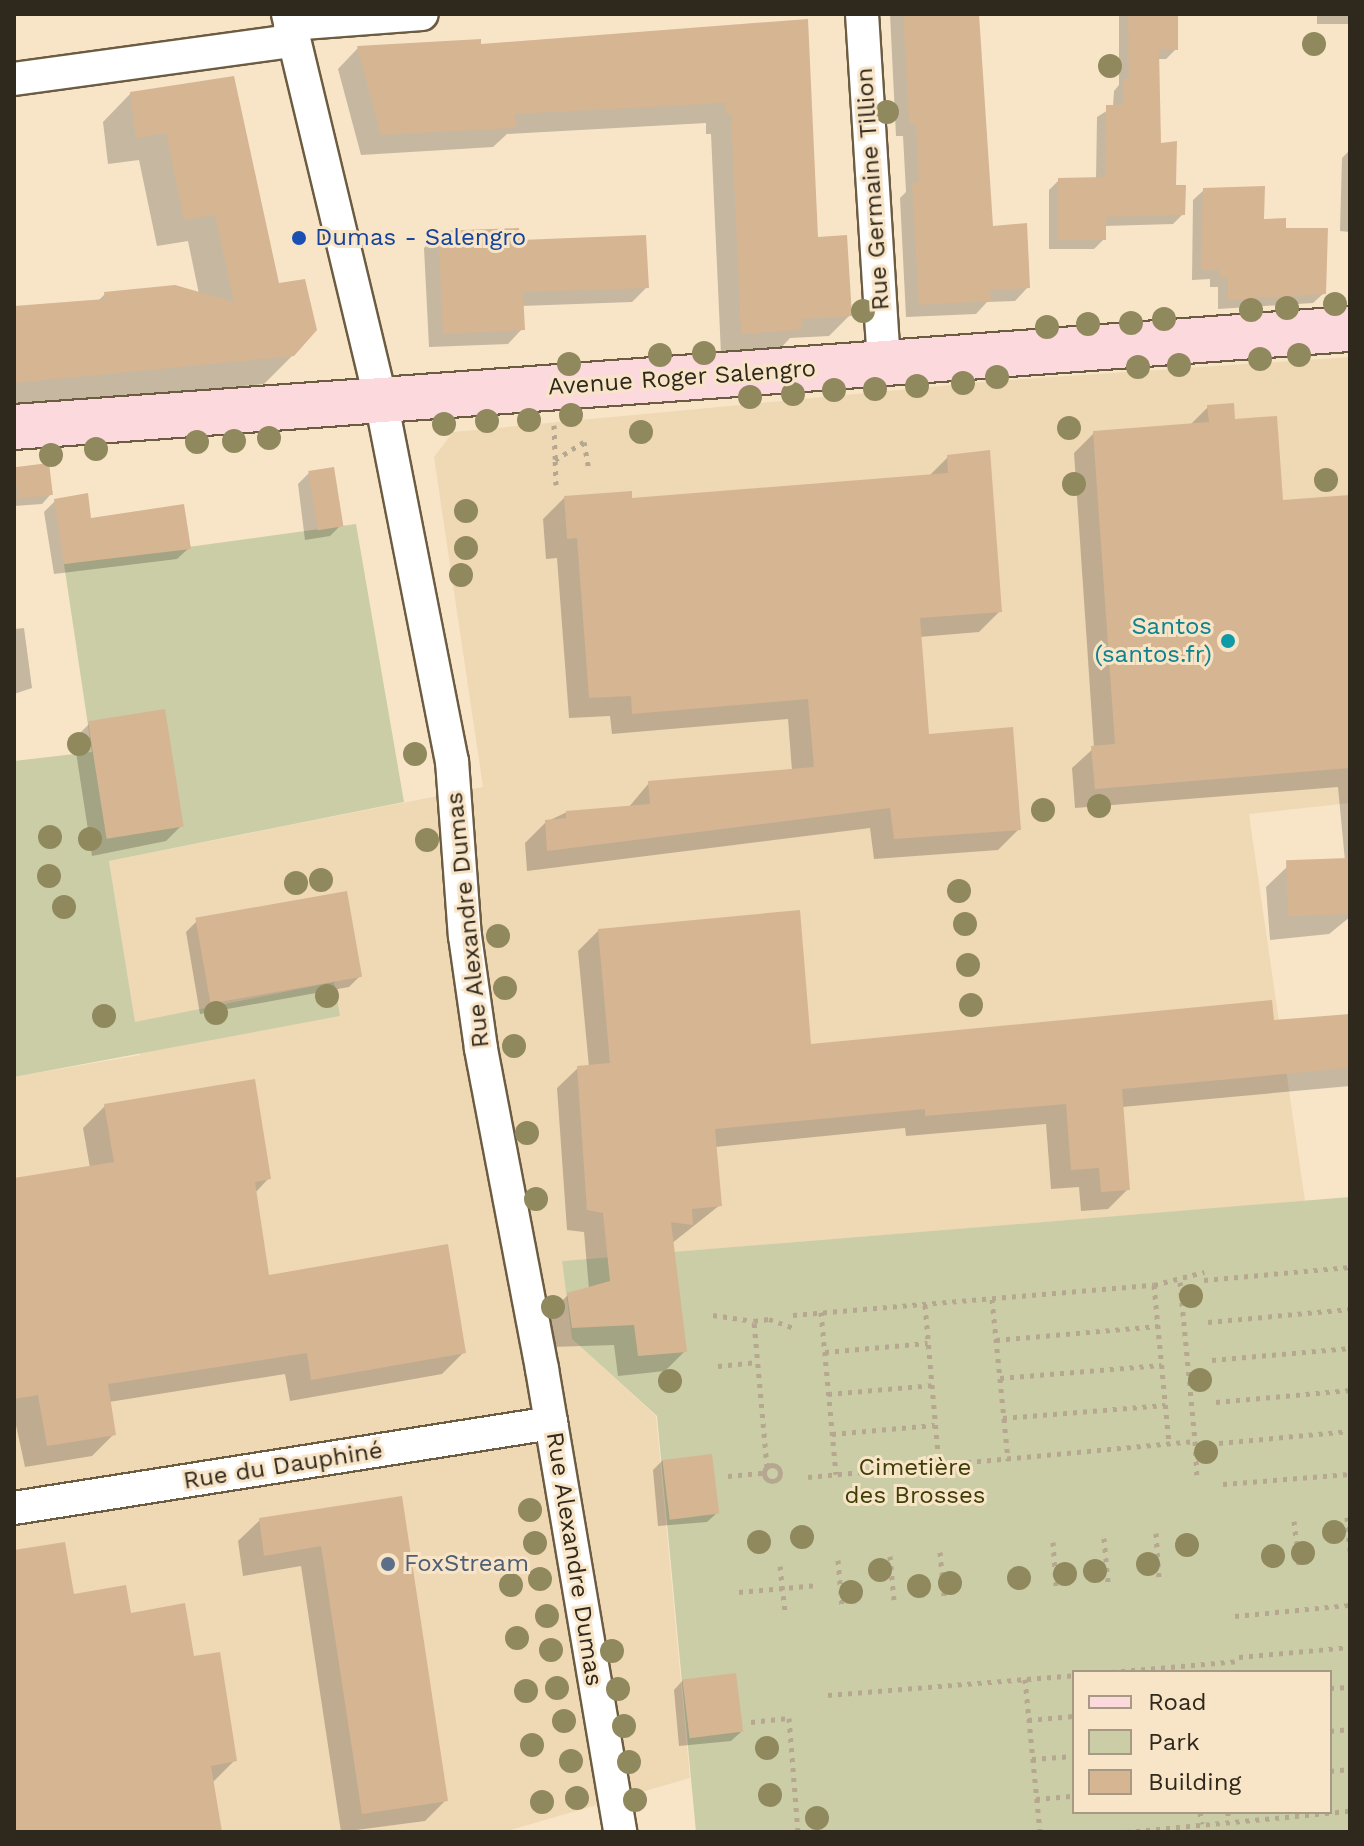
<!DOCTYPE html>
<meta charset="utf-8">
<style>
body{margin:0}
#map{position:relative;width:1364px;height:1846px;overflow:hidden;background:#f8e5c8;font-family:"Work Sans",sans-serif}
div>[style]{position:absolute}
.built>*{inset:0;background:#efd8b4}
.green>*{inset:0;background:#cbcda6}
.shadow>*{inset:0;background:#0003;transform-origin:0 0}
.building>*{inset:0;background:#d6b593;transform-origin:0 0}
.path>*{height:5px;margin-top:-2.5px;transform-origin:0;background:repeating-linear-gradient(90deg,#b6a790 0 4px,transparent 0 10px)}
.path>.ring{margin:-2.5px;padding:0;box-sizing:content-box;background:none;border:5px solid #b6a790;border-radius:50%}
.roads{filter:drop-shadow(2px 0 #6c5c42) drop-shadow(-2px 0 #6c5c42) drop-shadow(0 2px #6c5c42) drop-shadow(0 -2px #6c5c42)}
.street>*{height:32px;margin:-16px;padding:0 16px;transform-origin:16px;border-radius:16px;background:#fff}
.secondary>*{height:44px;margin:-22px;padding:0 22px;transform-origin:22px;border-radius:22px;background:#fbd9dc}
.trees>*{width:24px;height:24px;margin:-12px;border-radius:50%;background:#91895e}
.dots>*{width:22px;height:22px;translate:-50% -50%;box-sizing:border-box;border:4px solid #f8e5c8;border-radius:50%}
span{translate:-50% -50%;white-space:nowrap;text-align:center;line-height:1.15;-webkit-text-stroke:6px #f8e5c8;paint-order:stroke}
.street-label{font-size:24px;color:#2f281d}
.transit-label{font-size:24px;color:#164399}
.left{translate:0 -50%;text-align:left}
.culture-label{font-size:24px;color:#0d838f}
.right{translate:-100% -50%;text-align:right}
.park-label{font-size:24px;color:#3d3e07}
.service-label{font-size:24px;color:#4e5e75}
.frame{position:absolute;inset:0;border:16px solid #2f281d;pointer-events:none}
.legend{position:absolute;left:1072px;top:1670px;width:260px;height:144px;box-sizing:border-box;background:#f8e5c8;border:2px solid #a89984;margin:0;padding:10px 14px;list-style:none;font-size:24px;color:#2f281d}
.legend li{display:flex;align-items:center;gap:16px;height:40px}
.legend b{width:40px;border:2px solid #a89984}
</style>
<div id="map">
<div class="built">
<i style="clip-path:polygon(1350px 357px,1350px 803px,1249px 814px,1305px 1201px,562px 1261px,572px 1339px,656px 1416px,690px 1778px,504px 1832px,14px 1832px,14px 1077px,140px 1055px,109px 861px,483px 787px,434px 457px,453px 432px,994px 381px)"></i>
</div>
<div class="green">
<i style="clip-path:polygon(356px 524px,404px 802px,109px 861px,135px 1022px,334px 982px,340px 1016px,14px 1077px,14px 761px,92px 752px,64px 564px)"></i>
<i style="clip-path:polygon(evenodd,1350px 1197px,1350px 1832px,696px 1832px,657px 1416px,572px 1339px,562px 1261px,1350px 1197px,1074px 1672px,1330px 1672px,1330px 1812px,1074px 1812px,1074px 1672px)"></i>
</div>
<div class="shadow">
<i style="clip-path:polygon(890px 14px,978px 14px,991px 228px,1028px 287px,1015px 301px,987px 302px,976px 314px,906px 317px,900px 198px,906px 192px,903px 136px,896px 136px)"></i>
<i style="clip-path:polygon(1119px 14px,1176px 14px,1176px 49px,1166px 59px,1157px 59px,1159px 145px,1183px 214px,1173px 224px,1104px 226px,1104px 239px,1094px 249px,1049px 249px,1049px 190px,1059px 180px,1096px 179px,1097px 117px,1113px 107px,1114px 91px,1119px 85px)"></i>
<i style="left:1317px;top:14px;width:33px;height:10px"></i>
<i style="clip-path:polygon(806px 22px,817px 239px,850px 315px,829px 336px,790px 338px,779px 350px,721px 354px,711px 134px,706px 134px,706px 123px,507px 134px,493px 147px,361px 155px,338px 69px,358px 48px,480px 46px)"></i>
<i style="clip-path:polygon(232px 78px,293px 355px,264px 384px,14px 408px,14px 307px,98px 301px,105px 294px,199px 294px,188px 241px,157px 246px,139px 160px,108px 164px,103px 122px,130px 94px)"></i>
<i style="clip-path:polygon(1350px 150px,1350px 232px,1340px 231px,1342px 158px)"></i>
<i style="clip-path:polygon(1204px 190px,1284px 230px,1324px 293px,1313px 303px,1218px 309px,1218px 287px,1210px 287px,1210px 279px,1192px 280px,1193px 200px)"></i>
<i style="clip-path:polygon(439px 233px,518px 242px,647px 287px,632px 302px,521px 306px,522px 329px,508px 344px,429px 347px,424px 248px)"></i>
<i style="clip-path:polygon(1208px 407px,1234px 421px,1282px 502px,1350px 497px,1350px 917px,1329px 934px,1270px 940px,1266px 887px,1287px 867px,1345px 861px,1338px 787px,1075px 808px,1072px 768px,1094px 748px,1074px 453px,1094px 433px,1190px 425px)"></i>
<i style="clip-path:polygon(948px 457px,1000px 611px,979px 632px,919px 637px,927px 736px,1019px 829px,998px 850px,874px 859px,870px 828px,527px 871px,525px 843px,546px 822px,567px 812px,628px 808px,649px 783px,792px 771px,788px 719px,612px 734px,610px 716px,569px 718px,557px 558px,546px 559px,543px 519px,564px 498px,631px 500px,928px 477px)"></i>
<i style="clip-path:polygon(14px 468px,51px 494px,42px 504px,14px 506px)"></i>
<i style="clip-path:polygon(309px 473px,341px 525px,330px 536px,305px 540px,298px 484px)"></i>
<i style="clip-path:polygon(55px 501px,90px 521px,189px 548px,177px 559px,54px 574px,44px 512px)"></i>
<i style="clip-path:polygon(24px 628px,32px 688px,14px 694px,14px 629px)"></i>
<i style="clip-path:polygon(89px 724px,181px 826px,166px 841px,92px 856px,74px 739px)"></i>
<i style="clip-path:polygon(197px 921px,360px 976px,349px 987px,200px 1014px,186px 932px)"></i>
<i style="clip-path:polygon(598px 931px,809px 1046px,1350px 1016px,1350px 1086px,1122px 1107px,1128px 1189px,1108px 1209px,1081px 1211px,1079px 1187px,1051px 1189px,1046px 1124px,906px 1136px,905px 1128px,715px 1147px,720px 1205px,671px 1244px,685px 1351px,665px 1371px,618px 1376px,614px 1345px,552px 1347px,547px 1315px,568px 1295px,589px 1289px,584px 1232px,567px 1230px,557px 1088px,578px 1068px,589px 1067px,578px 951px)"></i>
<i style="clip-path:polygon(105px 1106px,269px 1178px,255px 1193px,267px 1277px,464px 1352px,442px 1374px,290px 1401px,285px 1374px,109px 1402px,114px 1434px,92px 1456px,25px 1467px,14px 1416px,14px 1180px,90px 1168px,83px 1128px)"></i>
<i style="clip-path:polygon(663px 1460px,717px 1513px,707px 1522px,658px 1526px,653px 1470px)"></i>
<i style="clip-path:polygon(400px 1498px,446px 1800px,425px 1821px,341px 1832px,301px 1566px,243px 1576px,238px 1541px,260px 1520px)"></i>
<i style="clip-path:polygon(14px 1552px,72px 1596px,130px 1615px,192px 1658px,235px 1760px,212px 1783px,220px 1832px,14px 1832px)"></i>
<i style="clip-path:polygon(683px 1680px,741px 1732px,731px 1741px,679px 1746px,674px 1690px)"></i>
</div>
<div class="building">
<i style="clip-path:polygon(903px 14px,979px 14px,993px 226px,1027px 223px,1030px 288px,990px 290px,991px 301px,919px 305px,912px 183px,919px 182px,916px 124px,909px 124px)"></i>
<i style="clip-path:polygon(1128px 14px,1178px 14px,1178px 50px,1159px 49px,1161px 143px,1177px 141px,1176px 185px,1186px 185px,1185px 215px,1106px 217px,1106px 240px,1058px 240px,1058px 178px,1105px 177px,1106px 105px,1123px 105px,1123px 79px,1129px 79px)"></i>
<i style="clip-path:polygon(808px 19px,818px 237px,847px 235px,852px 316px,801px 319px,801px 330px,741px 334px,731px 114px,726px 114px,726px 103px,515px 114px,516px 128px,381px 135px,357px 46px,481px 39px,481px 44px)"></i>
<i style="clip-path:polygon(234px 76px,279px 283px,305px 279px,317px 330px,294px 356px,14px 383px,14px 306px,105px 299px,104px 292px,175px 285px,234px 302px,215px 215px,184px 220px,166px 133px,136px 138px,130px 92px)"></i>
<i style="clip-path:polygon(1265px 186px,1264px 219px,1286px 218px,1286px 228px,1328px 228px,1326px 294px,1228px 300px,1228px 278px,1220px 278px,1219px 270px,1201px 270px,1203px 188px)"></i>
<i style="clip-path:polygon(519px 228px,520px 240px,646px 235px,649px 288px,523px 292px,525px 330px,443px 334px,438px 231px)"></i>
<i style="clip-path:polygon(1234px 403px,1235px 419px,1277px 416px,1283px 500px,1350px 495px,1350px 768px,1095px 789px,1091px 746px,1115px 744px,1093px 431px,1209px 422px,1207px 405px)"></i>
<i style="clip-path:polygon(990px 450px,1002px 612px,920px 618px,929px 734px,1013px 727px,1021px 830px,894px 839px,890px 808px,547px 851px,545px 820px,566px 818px,566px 811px,650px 804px,648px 781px,814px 767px,808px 699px,632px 714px,631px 696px,589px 698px,577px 538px,567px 539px,564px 496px,632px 491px,632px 498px,948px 473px,947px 455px)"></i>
<i style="left:49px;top:463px;width:32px;height:35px;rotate:83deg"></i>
<i style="left:334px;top:467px;width:60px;height:26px;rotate:81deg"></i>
<i style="clip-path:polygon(88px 493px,91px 518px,184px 504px,191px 549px,64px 564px,54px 499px)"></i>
<i style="left:165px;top:709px;width:119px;height:78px;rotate:81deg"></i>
<i style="left:1348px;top:858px;width:56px;height:62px;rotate:88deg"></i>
<i style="left:347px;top:891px;width:87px;height:154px;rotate:80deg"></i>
<i style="clip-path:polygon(800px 910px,811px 1044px,1272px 1000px,1274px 1020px,1350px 1014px,1350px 1068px,1122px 1089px,1130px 1190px,1101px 1192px,1099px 1168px,1071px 1170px,1066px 1104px,925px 1116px,925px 1109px,715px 1129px,722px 1206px,692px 1209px,693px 1225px,671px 1222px,687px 1352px,638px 1356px,634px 1325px,572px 1328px,567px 1293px,610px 1281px,603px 1213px,587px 1210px,577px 1066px,610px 1063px,598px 929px)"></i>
<i style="clip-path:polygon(255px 1079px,271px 1179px,255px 1182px,269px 1275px,448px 1244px,466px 1353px,311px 1380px,307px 1353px,108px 1384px,116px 1435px,47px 1446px,38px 1395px,14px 1399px,14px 1178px,114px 1162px,104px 1104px)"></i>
<i style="left:712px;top:1454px;width:60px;height:50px;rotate:83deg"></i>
<i style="clip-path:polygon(402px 1496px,448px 1801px,362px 1814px,321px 1546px,264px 1556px,259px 1518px)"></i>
<i style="clip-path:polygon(65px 1542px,74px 1594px,126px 1585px,131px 1613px,185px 1603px,194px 1656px,220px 1652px,237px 1761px,211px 1766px,222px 1832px,14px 1832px,14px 1550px)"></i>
<i style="left:736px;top:1673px;width:59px;height:54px;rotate:83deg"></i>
</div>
<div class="path">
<i style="left:554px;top:425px;width:34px;rotate:88deg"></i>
<i style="left:556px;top:485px;width:25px;rotate:-92deg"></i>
<i style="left:555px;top:460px;width:34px;rotate:-32deg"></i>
<i style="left:584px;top:442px;width:29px;rotate:80deg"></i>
<i style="left:1204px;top:1280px;width:147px;rotate:-5.1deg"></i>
<i style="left:1180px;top:1282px;width:160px;rotate:84.6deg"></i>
<i style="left:1154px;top:1285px;width:160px;rotate:84.6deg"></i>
<i style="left:992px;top:1299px;width:162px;rotate:84.3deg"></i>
<i style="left:925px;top:1305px;width:162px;rotate:85deg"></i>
<i style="left:821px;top:1312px;width:163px;rotate:84.7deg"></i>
<i style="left:713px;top:1315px;width:41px;rotate:8.3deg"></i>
<i style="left:793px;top:1315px;width:362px;rotate:-4.8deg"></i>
<i style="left:1154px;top:1285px;width:52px;rotate:-14.6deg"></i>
<i style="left:1208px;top:1322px;width:143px;rotate:-5.2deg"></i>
<i style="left:996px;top:1340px;width:163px;rotate:-4.9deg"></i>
<i style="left:825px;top:1352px;width:103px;rotate:-5deg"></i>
<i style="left:1212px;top:1360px;width:139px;rotate:-5deg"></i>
<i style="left:718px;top:1366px;width:40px;rotate:-5.7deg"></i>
<i style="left:1000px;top:1378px;width:162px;rotate:-4.6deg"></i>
<i style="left:828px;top:1394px;width:104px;rotate:-4.9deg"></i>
<i style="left:1216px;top:1402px;width:135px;rotate:-5.1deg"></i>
<i style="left:1003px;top:1418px;width:163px;rotate:-4.6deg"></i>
<i style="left:832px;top:1434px;width:103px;rotate:-5deg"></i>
<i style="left:1219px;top:1443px;width:132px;rotate:-5.2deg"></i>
<i class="ring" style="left:764px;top:1465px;width:11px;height:11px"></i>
<i style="left:767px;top:1467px;width:147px;rotate:-95.1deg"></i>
<i style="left:754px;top:1321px;width:15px;rotate:-8deg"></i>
<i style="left:769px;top:1319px;width:27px;rotate:20deg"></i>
<i style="left:728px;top:1476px;width:36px;rotate:-5deg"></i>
<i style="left:808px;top:1477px;width:389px;rotate:-5.3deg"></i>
<i style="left:1195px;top:1441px;width:34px;rotate:87deg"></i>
<i style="left:1223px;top:1484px;width:127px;rotate:-4.5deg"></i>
<i style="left:1347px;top:1517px;width:34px;rotate:85deg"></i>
<i style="left:1294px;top:1521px;width:44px;rotate:83.5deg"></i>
<i style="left:1156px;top:1533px;width:45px;rotate:86.2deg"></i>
<i style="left:1104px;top:1538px;width:44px;rotate:84.8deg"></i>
<i style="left:1053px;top:1542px;width:44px;rotate:86.1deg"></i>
<i style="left:940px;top:1552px;width:44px;rotate:84.8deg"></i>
<i style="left:890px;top:1556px;width:45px;rotate:84.9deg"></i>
<i style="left:838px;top:1560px;width:47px;rotate:85.1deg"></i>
<i style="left:780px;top:1566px;width:46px;rotate:83.8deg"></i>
<i style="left:739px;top:1592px;width:79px;rotate:-5.1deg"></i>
<i style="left:1235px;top:1616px;width:116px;rotate:-5.5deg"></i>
<i style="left:1239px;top:1657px;width:111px;rotate:-5.1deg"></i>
<i style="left:1111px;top:1672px;width:129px;rotate:-4.9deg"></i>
<i style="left:1025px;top:1679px;width:154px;rotate:84.4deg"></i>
<i style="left:1330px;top:1688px;width:20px;rotate:-3deg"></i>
<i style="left:828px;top:1695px;width:247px;rotate:-4.6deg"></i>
<i style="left:1028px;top:1720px;width:46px;rotate:-5deg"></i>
<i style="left:751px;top:1722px;width:38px;rotate:-6deg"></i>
<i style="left:789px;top:1718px;width:114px;rotate:85.5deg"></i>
<i style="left:1330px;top:1731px;width:20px;rotate:-6deg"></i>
<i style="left:1032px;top:1759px;width:42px;rotate:-4.1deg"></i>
<i style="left:1330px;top:1771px;width:20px;rotate:-6deg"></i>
<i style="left:1036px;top:1799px;width:38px;rotate:-5deg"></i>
<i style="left:1200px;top:1812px;width:12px;rotate:81deg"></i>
<i style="left:1228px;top:1812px;width:10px;rotate:90deg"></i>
<i style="left:1126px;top:1832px;width:225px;rotate:-5.4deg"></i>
</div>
<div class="roads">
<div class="street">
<i style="left:288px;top:14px;width:397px;rotate:76.5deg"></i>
<i style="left:381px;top:400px;width:368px;rotate:78.9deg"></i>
<i style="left:452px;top:761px;width:175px;rotate:85.8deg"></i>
<i style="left:465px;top:936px;width:114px;rotate:81.9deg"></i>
<i style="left:481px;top:1049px;width:326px;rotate:79.2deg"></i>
<i style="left:542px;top:1369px;width:470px;rotate:80.4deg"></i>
<i style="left:862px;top:14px;width:351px;rotate:86.4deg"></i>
<i style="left:290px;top:24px;width:132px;rotate:-4.3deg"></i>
<i style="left:14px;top:79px;width:281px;rotate:-7.8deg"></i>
<i style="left:14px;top:1508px;width:544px;rotate:-8.99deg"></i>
</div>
<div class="secondary">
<i style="left:14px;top:427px;width:1340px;rotate:-4.2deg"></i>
</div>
</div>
<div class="trees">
<i style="left:1314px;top:44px"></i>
<i style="left:1110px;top:66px"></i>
<i style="left:887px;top:112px"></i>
<i style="left:1335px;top:304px"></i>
<i style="left:1287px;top:308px"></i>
<i style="left:1251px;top:310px"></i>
<i style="left:863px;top:311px"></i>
<i style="left:1164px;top:319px"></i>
<i style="left:1131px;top:323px"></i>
<i style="left:1088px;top:324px"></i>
<i style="left:1047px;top:327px"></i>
<i style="left:704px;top:353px"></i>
<i style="left:660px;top:355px"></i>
<i style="left:1299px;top:355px"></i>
<i style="left:1260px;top:359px"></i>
<i style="left:569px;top:364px"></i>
<i style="left:1179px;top:365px"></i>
<i style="left:1138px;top:367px"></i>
<i style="left:997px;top:377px"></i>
<i style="left:963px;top:383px"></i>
<i style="left:917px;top:386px"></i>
<i style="left:875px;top:389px"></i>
<i style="left:834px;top:390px"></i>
<i style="left:793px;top:394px"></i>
<i style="left:750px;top:397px"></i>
<i style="left:571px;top:415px"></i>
<i style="left:529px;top:420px"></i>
<i style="left:487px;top:421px"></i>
<i style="left:444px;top:424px"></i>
<i style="left:1069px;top:428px"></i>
<i style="left:641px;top:432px"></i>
<i style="left:269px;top:438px"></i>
<i style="left:234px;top:441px"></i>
<i style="left:197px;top:442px"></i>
<i style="left:96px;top:449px"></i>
<i style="left:51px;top:455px"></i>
<i style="left:1326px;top:480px"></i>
<i style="left:1074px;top:484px"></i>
<i style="left:466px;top:511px"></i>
<i style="left:466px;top:548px"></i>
<i style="left:461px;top:575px"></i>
<i style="left:79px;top:744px"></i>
<i style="left:415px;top:754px"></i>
<i style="left:1099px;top:806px"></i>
<i style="left:1043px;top:810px"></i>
<i style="left:50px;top:837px"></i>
<i style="left:90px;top:839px"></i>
<i style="left:427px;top:840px"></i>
<i style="left:49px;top:876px"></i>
<i style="left:321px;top:880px"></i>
<i style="left:296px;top:883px"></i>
<i style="left:959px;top:891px"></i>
<i style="left:64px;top:907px"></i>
<i style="left:965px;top:924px"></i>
<i style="left:498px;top:936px"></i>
<i style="left:968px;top:965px"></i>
<i style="left:505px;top:988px"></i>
<i style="left:327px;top:996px"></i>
<i style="left:971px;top:1005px"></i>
<i style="left:216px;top:1013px"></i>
<i style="left:104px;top:1016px"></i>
<i style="left:514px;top:1046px"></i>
<i style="left:527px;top:1133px"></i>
<i style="left:536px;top:1199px"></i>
<i style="left:1191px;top:1296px"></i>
<i style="left:553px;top:1307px"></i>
<i style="left:1200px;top:1380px"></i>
<i style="left:670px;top:1381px"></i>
<i style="left:1206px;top:1452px"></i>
<i style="left:530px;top:1510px"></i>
<i style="left:1334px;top:1532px"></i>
<i style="left:802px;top:1537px"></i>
<i style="left:759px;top:1542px"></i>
<i style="left:535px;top:1543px"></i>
<i style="left:1187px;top:1545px"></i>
<i style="left:1303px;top:1553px"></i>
<i style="left:1273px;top:1556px"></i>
<i style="left:1148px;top:1564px"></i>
<i style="left:880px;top:1570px"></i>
<i style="left:1095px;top:1571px"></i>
<i style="left:1065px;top:1574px"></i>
<i style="left:1019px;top:1578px"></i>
<i style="left:540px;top:1579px"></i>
<i style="left:950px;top:1583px"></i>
<i style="left:511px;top:1585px"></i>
<i style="left:919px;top:1586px"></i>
<i style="left:851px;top:1592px"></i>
<i style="left:547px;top:1616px"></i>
<i style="left:517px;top:1638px"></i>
<i style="left:551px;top:1650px"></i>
<i style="left:612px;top:1651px"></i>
<i style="left:557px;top:1688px"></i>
<i style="left:618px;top:1689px"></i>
<i style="left:526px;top:1691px"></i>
<i style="left:564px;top:1721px"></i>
<i style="left:624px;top:1726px"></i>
<i style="left:532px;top:1745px"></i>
<i style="left:767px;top:1748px"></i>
<i style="left:571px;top:1761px"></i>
<i style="left:629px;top:1762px"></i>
<i style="left:770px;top:1795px"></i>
<i style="left:577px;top:1798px"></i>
<i style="left:635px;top:1800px"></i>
<i style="left:542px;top:1802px"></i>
<i style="left:817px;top:1818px"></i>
</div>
<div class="dots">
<i style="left:299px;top:238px;background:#1a4fb4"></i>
<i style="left:1228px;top:641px;background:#0f9aa8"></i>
<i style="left:388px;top:1564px;background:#5c6f8a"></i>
</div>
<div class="street-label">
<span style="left:873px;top:189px;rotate:-94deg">Rue Germaine Tillion</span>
<span style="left:682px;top:378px;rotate:-4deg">Avenue Roger Salengro</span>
<span style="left:468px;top:920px;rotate:-96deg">Rue Alexandre Dumas</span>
<span style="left:283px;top:1466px;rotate:-9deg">Rue du Dauphiné</span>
<span style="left:574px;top:1559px;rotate:81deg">Rue Alexandre Dumas</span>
</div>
<div class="transit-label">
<span class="left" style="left:315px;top:238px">Dumas - Salengro</span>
</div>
<div class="culture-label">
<span class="right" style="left:1212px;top:641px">Santos<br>(santos.fr)</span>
</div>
<div class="park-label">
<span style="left:915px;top:1482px">Cimetière<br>des Brosses</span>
</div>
<div class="service-label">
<span class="left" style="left:404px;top:1564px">FoxStream</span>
</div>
<div class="frame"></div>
<ul class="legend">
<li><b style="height:10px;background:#fbd9dc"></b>Road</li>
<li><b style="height:22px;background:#cbcda6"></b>Park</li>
<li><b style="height:22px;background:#d6b593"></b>Building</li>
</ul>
</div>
